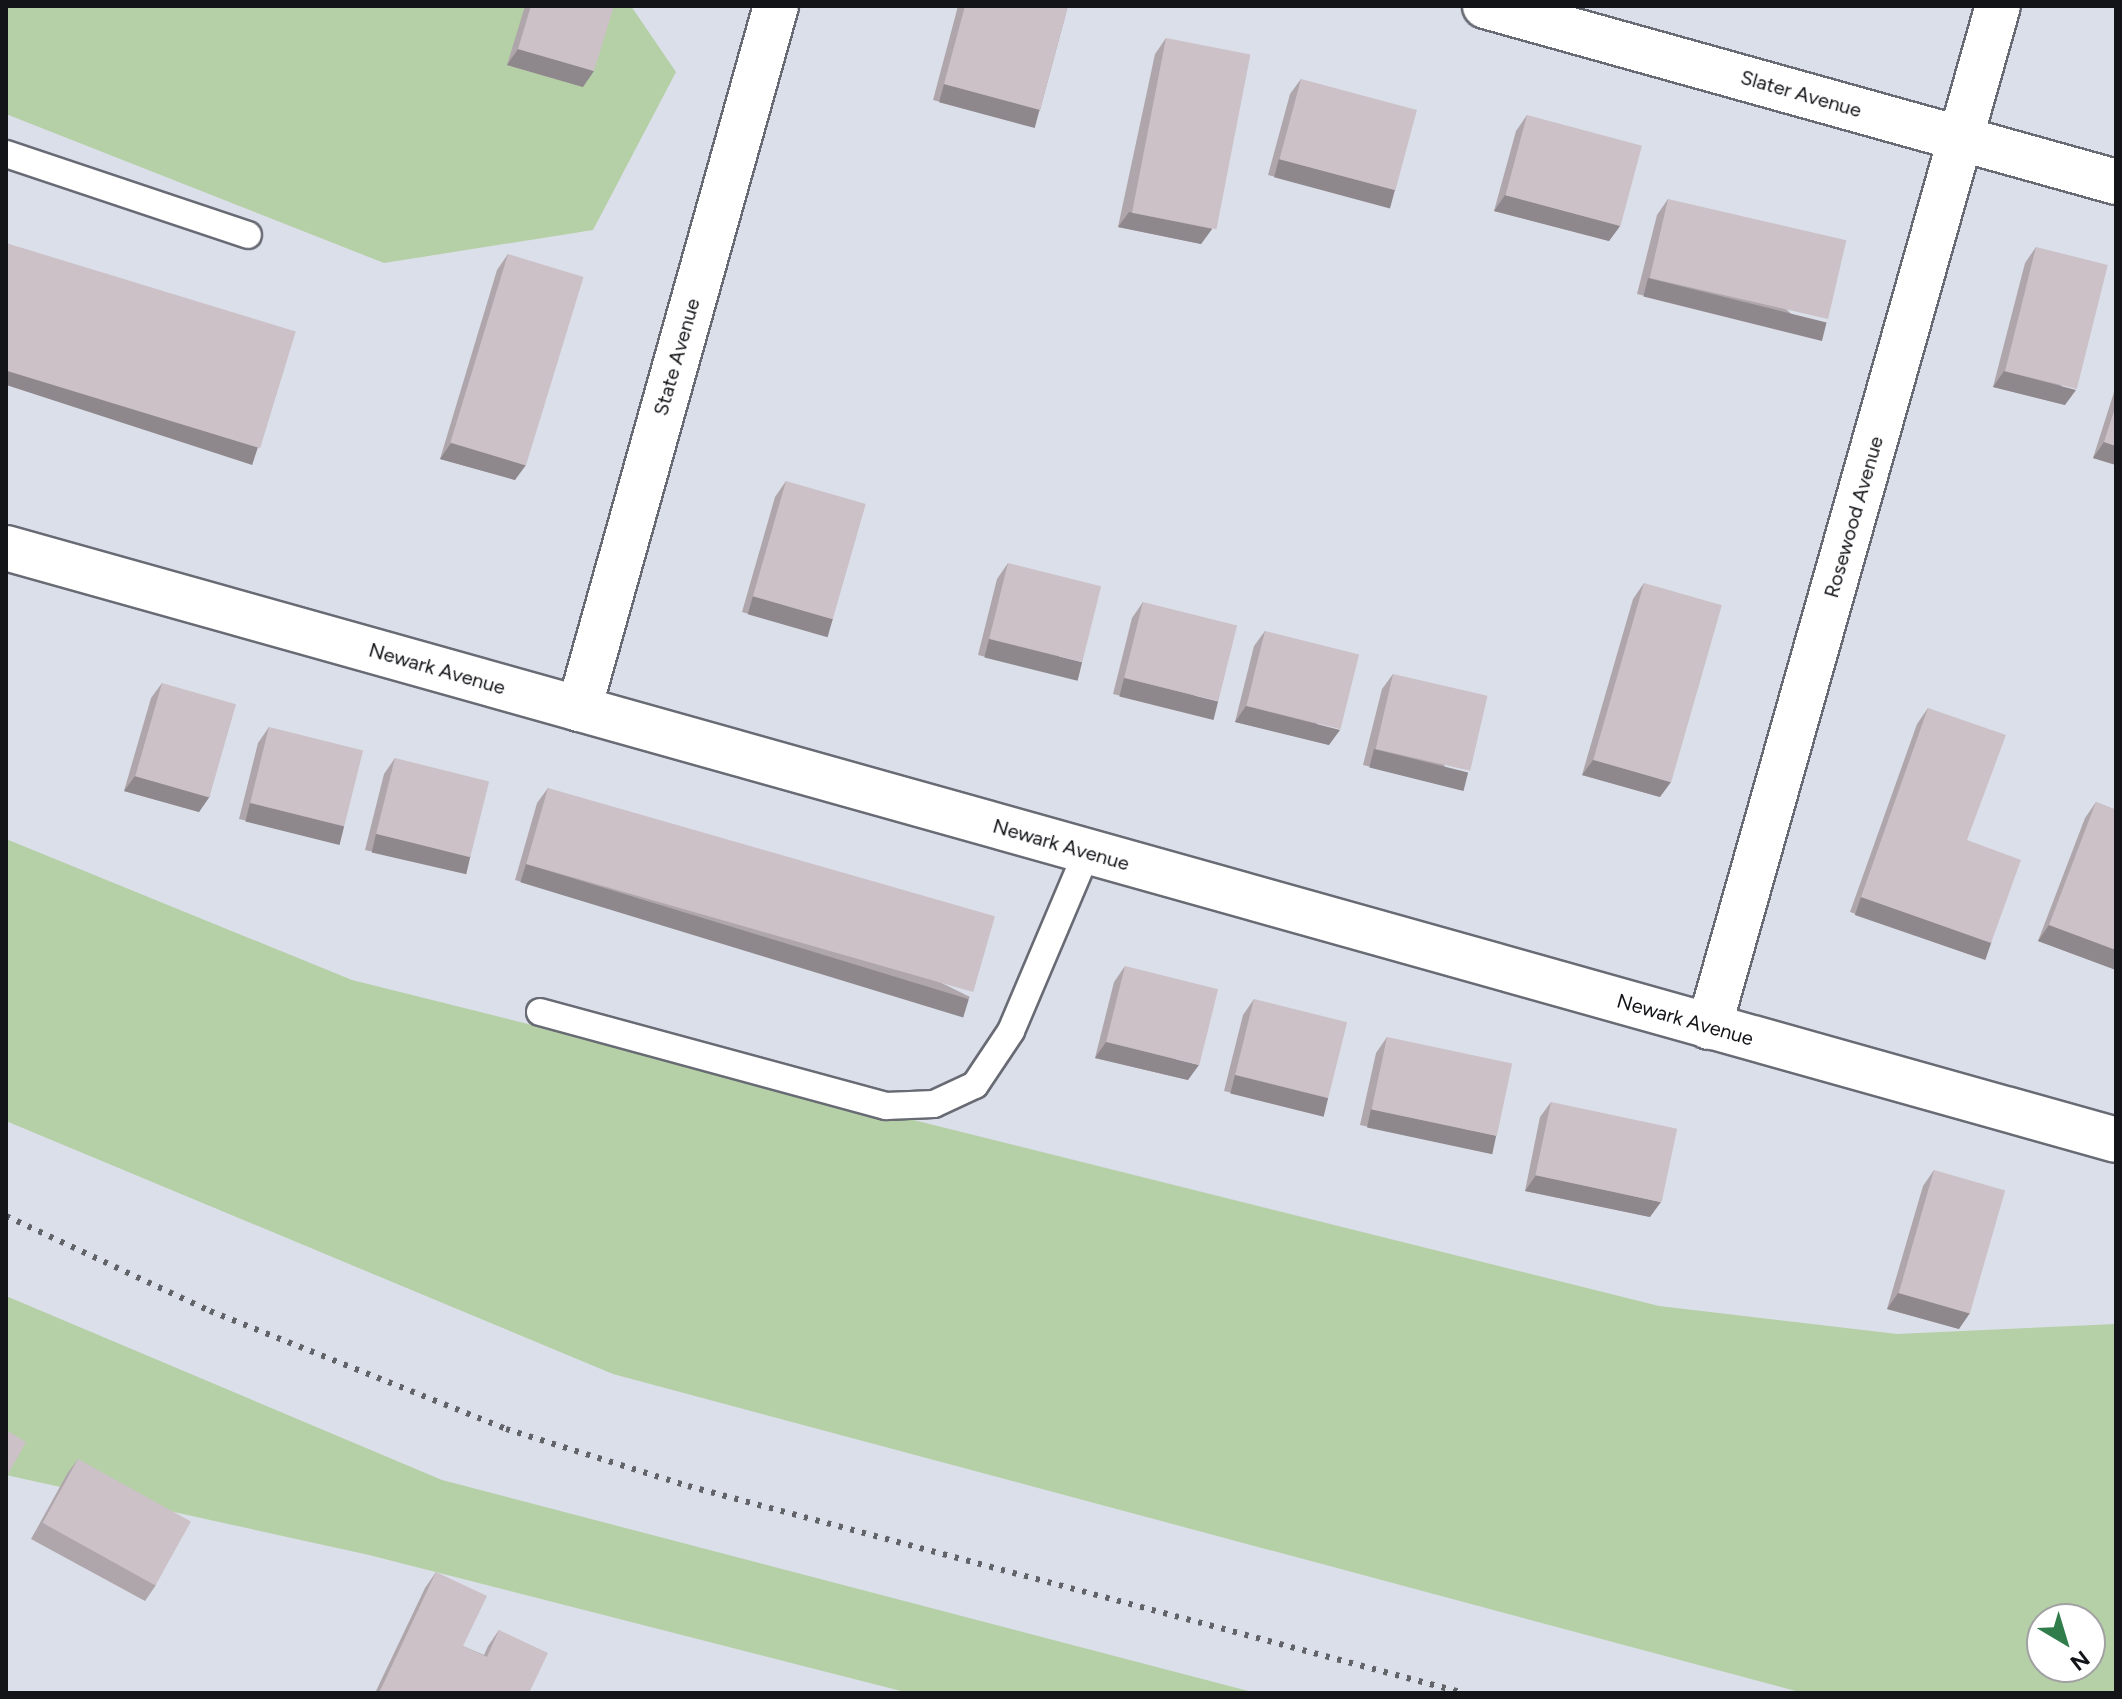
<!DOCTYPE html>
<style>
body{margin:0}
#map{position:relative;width:2122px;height:1699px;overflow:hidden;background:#dbdfe9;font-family:Figtree,sans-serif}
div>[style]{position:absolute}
.green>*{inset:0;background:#b5cfa6}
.roads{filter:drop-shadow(2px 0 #686b74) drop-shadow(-2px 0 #686b74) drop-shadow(0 2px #686b74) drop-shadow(0 -2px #686b74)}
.lane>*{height:26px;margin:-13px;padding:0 13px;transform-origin:13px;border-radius:13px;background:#fff}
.street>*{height:44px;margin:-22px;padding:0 22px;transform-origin:22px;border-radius:22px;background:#fff}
.rail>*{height:6px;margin-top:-3px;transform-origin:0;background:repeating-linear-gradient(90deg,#616369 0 4px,transparent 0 12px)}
.wall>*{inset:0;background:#afa6ab}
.shaded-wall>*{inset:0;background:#8e878b;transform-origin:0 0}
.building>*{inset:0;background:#cbc1c7;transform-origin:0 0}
span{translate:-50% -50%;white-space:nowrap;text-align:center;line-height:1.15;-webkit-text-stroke:6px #fff;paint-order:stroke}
.street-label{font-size:20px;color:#131418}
.frame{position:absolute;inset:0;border:8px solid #131418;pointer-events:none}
.north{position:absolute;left:2026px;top:1603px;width:80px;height:80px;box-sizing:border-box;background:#fff;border:2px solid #a1a1a3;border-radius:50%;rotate:142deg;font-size:22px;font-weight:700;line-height:32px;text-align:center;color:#131418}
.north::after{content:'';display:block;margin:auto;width:28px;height:36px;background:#317c4b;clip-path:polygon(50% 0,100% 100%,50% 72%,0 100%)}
</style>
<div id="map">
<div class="green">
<i style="clip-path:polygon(6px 6px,631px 6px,676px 72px,593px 230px,384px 263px,6px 114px)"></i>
<i style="clip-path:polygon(evenodd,6px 839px,352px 980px,1659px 1306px,1897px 1334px,2116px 1324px,2116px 1693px,1803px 1693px,613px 1374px,6px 1121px,6px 839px,2042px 1619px,2090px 1619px,2090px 1667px,2042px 1667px,2042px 1619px)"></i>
<i style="clip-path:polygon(6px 1296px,442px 1480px,1256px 1693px,909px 1693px,369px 1555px,6px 1475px)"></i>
</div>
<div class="roads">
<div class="lane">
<i style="left:6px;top:154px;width:255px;rotate:18.5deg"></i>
<i style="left:540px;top:1012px;width:359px;rotate:15.2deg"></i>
<i style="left:886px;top:1106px;width:48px;rotate:-2.4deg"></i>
<i style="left:934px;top:1104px;width:45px;rotate:-24.9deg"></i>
<i style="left:975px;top:1085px;width:65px;rotate:-56.3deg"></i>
<i style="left:1011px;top:1031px;width:194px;rotate:-67deg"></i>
</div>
<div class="street">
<i style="left:1485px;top:6px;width:655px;rotate:15.58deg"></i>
<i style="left:6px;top:548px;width:2191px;rotate:15.67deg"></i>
<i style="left:579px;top:709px;width:730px;rotate:-74.35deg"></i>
<i style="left:1709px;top:1027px;width:1061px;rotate:-74.2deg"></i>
</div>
</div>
<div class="rail">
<i style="left:6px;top:1216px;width:225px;rotate:25deg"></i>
<i style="left:210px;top:1311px;width:319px;rotate:21.7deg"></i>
<i style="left:506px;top:1429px;width:191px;rotate:17.4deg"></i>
<i style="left:688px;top:1486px;width:803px;rotate:14.94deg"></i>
</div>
<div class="wall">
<i style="clip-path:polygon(525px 6px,614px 6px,583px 87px,507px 65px)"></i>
<i style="clip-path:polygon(958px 6px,1068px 6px,1040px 110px,1029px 126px,933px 100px)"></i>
<i style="clip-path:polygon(1166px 38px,1212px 229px,1201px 244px,1118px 227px,1155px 54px)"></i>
<i style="clip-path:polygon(1301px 79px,1395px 190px,1384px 206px,1268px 175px,1290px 94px)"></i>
<i style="clip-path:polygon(1527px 115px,1620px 226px,1609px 241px,1494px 211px,1516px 131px)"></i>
<i style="clip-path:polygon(1668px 199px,1816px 337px,1637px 294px,1657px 215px)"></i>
<i style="clip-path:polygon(2036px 247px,2065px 405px,1993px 387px,2025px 263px)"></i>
<i style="clip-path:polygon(508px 254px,515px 480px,440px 459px,497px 270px)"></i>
<i style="clip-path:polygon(2116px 386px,2116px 465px,2093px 458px)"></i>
<i style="clip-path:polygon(786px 481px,833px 619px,822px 635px,742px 612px,775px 497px)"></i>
<i style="clip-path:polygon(1008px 563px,1071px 678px,978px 655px,997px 579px)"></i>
<i style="clip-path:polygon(1644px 583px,1660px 797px,1582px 775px,1633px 599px)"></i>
<i style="clip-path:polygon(1143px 602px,1207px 717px,1113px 694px,1132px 618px)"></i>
<i style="clip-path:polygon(1265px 631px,1329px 745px,1235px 722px,1254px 646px)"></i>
<i style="clip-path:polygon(1393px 674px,1457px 788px,1363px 765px,1382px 689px)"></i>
<i style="clip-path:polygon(162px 683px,210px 796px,199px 812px,124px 791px,151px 698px)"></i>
<i style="clip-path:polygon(1928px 708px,1967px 840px,1980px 958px,1850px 912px,1917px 724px)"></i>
<i style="clip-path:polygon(269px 727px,344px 826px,333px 842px,239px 819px,258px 743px)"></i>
<i style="clip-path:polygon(395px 758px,470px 856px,459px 872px,365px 850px,384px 774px)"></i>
<i style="clip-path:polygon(548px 788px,970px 997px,959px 1012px,515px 880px,537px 803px)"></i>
<i style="clip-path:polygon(2096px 802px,2116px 810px,2116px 970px,2038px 941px,2085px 818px)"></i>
<i style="clip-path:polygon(1125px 966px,1188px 1080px,1095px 1058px,1114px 982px)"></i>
<i style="clip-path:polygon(1254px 999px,1328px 1098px,1317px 1114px,1224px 1091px,1243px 1015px)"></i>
<i style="clip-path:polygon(1387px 1037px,1485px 1152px,1360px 1125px,1376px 1053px)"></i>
<i style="clip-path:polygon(1551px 1102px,1650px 1217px,1525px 1191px,1540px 1117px)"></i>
<i style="clip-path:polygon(1934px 1170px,1959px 1329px,1887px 1309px,1923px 1186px)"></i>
<i style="clip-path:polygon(78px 1459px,156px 1585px,145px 1601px,31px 1539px,67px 1474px)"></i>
<i style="clip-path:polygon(436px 1572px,463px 1646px,484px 1655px,488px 1646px,499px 1630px,529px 1693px,375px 1693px,425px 1588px)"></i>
</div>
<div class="shaded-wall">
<i style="clip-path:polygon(518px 49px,594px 71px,583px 87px,507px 65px)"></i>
<i style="left:944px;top:84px;width:99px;height:19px;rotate:15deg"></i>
<i style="left:1279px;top:159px;width:120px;height:19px;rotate:15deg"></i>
<i style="clip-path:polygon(1505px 195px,1620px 226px,1609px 241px,1494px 211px)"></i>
<i style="clip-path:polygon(1129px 212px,1212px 229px,1201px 244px,1118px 227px)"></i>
<i style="left:1648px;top:278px;width:184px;height:19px;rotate:14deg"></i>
<i style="left:6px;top:365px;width:265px;height:19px;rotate:18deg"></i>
<i style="clip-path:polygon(2004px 371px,2076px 390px,2065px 405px,1993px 387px)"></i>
<i style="clip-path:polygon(2104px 442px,2116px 446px,2116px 465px,2093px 458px)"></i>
<i style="clip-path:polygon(451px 443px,526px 465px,515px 480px,440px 459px)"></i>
<i style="left:753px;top:596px;width:83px;height:19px;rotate:16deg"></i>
<i style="left:989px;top:639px;width:96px;height:19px;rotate:14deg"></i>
<i style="left:1124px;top:678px;width:97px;height:19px;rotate:14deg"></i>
<i style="clip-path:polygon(1246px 706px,1340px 730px,1329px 745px,1235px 722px)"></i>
<i style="left:1374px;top:749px;width:97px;height:19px;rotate:14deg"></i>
<i style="clip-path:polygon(1593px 760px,1671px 782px,1660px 797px,1582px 775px)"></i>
<i style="clip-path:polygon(135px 776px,210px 796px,199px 812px,124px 791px)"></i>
<i style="left:250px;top:803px;width:97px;height:19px;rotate:14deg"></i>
<i style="left:376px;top:834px;width:97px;height:19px;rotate:13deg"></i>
<i style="left:526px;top:864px;width:463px;height:19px;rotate:17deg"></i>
<i style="left:1861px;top:897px;width:138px;height:19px;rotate:19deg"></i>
<i style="clip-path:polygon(2049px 925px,2116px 950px,2116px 970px,2038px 941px)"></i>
<i style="clip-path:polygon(1106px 1042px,1199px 1065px,1188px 1080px,1095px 1058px)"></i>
<i style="left:1235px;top:1075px;width:96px;height:19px;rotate:14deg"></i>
<i style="left:1371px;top:1109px;width:128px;height:19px;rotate:12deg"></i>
<i style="clip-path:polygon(1536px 1175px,1661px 1202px,1650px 1217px,1525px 1191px)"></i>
<i style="clip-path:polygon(1898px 1293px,1970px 1313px,1959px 1329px,1887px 1309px)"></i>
</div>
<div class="building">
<i style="clip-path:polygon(531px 6px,614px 6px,594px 71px,518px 49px)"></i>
<i style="clip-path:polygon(965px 6px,1068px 6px,1040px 110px,944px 84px)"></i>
<i style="left:1166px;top:38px;width:86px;height:178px;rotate:11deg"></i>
<i style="left:1301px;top:79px;width:120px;height:83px;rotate:15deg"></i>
<i style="left:1527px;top:115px;width:119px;height:83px;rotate:15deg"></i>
<i style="left:1668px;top:199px;width:183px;height:81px;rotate:13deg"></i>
<i style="left:6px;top:243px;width:303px;height:122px;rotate:17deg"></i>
<i style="left:2036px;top:247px;width:74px;height:128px;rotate:14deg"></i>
<i style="left:508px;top:254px;width:79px;height:197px;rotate:17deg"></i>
<i style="clip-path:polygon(2116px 405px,2116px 446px,2104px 442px)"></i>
<i style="left:786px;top:481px;width:83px;height:120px;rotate:16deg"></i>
<i style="left:1008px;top:563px;width:96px;height:78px;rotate:14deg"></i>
<i style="left:1644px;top:583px;width:81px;height:184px;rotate:16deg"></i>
<i style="left:1143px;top:602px;width:97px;height:78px;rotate:14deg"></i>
<i style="left:1265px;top:631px;width:97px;height:77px;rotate:14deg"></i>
<i style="left:1393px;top:674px;width:97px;height:77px;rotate:13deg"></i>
<i style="left:162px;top:683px;width:77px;height:97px;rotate:16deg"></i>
<i style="clip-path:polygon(1928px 708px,2006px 735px,1967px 840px,2021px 860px,1991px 943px,1861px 897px)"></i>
<i style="left:269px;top:727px;width:97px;height:78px;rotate:14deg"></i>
<i style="left:395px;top:758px;width:97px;height:78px;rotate:14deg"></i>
<i style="left:548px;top:788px;width:465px;height:79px;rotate:16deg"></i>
<i style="clip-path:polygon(2096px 802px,2116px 810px,2116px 950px,2049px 925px)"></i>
<i style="left:1125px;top:966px;width:96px;height:78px;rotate:14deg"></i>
<i style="left:1254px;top:999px;width:96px;height:78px;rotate:14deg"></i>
<i style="left:1387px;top:1037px;width:128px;height:74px;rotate:12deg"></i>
<i style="left:1551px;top:1102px;width:129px;height:75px;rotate:12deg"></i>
<i style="left:1934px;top:1170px;width:74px;height:128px;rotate:16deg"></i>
<i style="clip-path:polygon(6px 1430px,26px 1442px,6px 1478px)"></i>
<i style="left:78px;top:1459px;width:129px;height:73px;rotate:29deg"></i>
<i style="clip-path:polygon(436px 1572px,487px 1596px,463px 1646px,487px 1657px,499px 1630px,548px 1653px,529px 1693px,379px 1693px)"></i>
</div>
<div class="street-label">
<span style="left:1801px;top:94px;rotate:16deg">Slater Avenue</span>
<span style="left:677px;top:357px;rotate:-74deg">State Avenue</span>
<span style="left:1854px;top:517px;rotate:-74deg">Rosewood Avenue</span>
<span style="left:437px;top:669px;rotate:16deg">Newark Avenue</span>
<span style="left:1061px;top:845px;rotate:16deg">Newark Avenue</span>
<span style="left:1685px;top:1020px;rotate:16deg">Newark Avenue</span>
</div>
<div class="frame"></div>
<div class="north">N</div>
</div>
